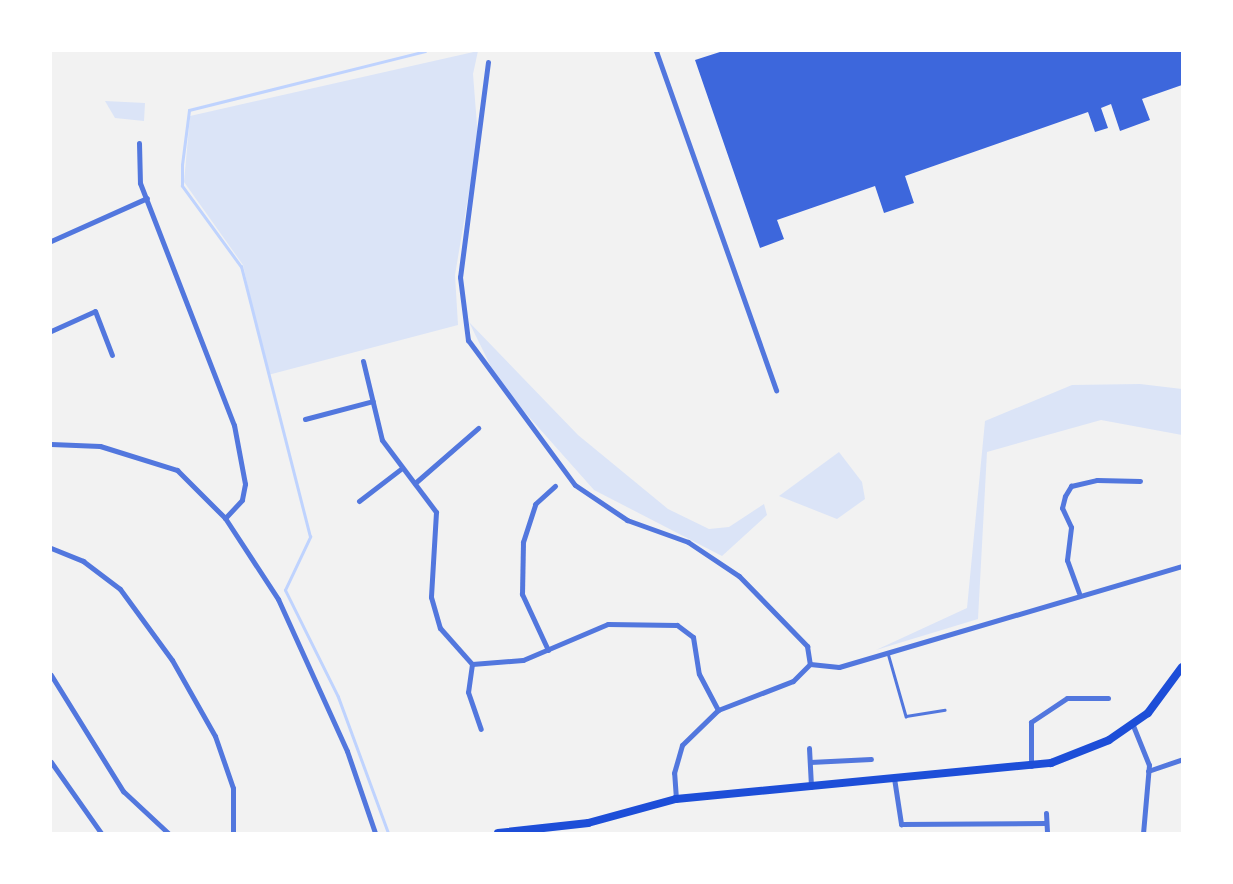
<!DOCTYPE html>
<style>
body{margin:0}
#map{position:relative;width:1233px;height:884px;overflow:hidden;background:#f2f2f2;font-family:"PT Sans Narrow",sans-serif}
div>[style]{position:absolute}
.green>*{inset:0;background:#dbe4f7}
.stream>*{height:2.5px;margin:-1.25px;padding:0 1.25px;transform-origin:1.25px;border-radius:1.25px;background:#bfd3fe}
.building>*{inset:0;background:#3d67dc}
.service>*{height:2.5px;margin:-1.25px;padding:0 1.25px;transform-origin:1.25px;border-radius:1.25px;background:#5277de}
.minor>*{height:5px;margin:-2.5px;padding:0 2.5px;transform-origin:2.5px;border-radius:2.5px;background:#5277de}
.secondary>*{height:8px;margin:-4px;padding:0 4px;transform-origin:4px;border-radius:4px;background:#1d4ed8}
span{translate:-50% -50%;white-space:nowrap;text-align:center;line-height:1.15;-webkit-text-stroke:6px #fff;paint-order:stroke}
.frame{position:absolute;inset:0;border:52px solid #fff;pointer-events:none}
</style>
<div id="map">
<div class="green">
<i style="clip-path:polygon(478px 51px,473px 74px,478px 138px,455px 275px,458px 325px,268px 375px,243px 265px,184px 182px,190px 116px)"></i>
<i style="clip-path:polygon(105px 101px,145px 103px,144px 121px,115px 118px)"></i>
<i style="clip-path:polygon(469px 322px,578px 435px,668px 509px,709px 529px,729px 527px,764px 504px,767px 515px,722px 556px,594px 490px,499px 383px)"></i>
<i style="clip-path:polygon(1140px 384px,1182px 389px,1182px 435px,1101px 420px,987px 452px,978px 619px,876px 650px,967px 608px,985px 421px,1072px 385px)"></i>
<i style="clip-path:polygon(839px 452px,862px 482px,865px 499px,837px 519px,779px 496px)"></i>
</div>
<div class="stream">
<i style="left:388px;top:833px;width:145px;rotate:-110.2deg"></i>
<i style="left:338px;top:697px;width:119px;rotate:-116.4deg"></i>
<i style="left:285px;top:590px;width:59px;rotate:-64.7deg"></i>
<i style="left:310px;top:537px;width:279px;rotate:-104.3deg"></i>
<i style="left:241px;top:267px;width:100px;rotate:-126.1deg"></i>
<i style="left:182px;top:186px;width:21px;rotate:-90deg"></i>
<i style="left:182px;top:165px;width:55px;rotate:-82.7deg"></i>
<i style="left:189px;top:110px;width:243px;rotate:-14deg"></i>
</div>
<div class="building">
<i style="clip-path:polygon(723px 51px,1182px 51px,1182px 85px,1142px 99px,1150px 120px,1120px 131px,1111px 104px,1101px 108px,1108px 128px,1095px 132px,1088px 112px,905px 176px,914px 203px,884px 213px,875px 186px,777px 220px,784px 239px,760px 248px,695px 60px)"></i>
</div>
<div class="service">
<i style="left:888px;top:653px;width:66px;rotate:74.1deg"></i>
<i style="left:906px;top:716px;width:39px;rotate:-9deg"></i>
</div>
<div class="minor">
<i style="left:656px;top:51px;width:360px;rotate:70.5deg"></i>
<i style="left:488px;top:62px;width:217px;rotate:97.4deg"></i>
<i style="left:460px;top:277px;width:64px;rotate:82.8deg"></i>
<i style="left:468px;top:340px;width:180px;rotate:53.6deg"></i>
<i style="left:575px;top:485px;width:63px;rotate:33.9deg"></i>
<i style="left:627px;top:520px;width:65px;rotate:19.8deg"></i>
<i style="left:688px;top:542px;width:61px;rotate:33.7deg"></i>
<i style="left:739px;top:576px;width:98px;rotate:45.8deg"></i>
<i style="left:807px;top:646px;width:18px;rotate:81deg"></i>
<i style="left:139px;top:143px;width:40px;rotate:88.6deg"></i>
<i style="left:140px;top:183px;width:260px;rotate:68.8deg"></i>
<i style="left:234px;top:425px;width:60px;rotate:79.4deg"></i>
<i style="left:245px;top:484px;width:16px;rotate:101deg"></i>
<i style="left:242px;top:500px;width:25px;rotate:133deg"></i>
<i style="left:51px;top:241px;width:105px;rotate:-24.1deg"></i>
<i style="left:51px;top:331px;width:48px;rotate:-24.4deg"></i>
<i style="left:95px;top:311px;width:47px;rotate:68.9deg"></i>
<i style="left:363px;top:361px;width:81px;rotate:76.5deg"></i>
<i style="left:382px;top:440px;width:90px;rotate:53.1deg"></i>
<i style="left:436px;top:512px;width:85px;rotate:93.4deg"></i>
<i style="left:431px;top:597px;width:32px;rotate:74deg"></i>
<i style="left:440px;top:628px;width:48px;rotate:48.4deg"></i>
<i style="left:472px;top:664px;width:51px;rotate:-4.5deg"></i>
<i style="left:523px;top:660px;width:92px;rotate:-23deg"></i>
<i style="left:608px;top:624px;width:69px;rotate:0.8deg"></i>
<i style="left:677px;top:625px;width:20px;rotate:37deg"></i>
<i style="left:693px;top:637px;width:37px;rotate:81deg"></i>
<i style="left:699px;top:674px;width:41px;rotate:62.2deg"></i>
<i style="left:305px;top:419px;width:70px;rotate:-14.8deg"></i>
<i style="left:51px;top:444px;width:49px;rotate:2.3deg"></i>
<i style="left:100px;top:446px;width:81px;rotate:17.3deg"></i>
<i style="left:177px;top:470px;width:68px;rotate:45deg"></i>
<i style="left:225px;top:518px;width:97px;rotate:56.8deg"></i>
<i style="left:278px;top:599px;width:167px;rotate:65.6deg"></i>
<i style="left:347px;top:751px;width:87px;rotate:71.1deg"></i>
<i style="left:415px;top:483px;width:84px;rotate:-41.1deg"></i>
<i style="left:359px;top:501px;width:54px;rotate:-37.5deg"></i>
<i style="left:51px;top:548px;width:35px;rotate:22deg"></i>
<i style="left:83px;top:561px;width:46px;rotate:37.1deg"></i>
<i style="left:120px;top:589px;width:88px;rotate:53.8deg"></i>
<i style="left:172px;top:660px;width:87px;rotate:60.5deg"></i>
<i style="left:215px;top:736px;width:55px;rotate:70.9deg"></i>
<i style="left:233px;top:788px;width:45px;rotate:90deg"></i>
<i style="left:1079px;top:593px;width:35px;rotate:-110deg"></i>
<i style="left:1067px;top:560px;width:33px;rotate:-83deg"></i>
<i style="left:1071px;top:527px;width:21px;rotate:-115deg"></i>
<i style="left:1062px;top:508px;width:12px;rotate:-76deg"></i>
<i style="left:1065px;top:496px;width:12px;rotate:-59deg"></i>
<i style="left:1071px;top:486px;width:27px;rotate:-13deg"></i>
<i style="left:1097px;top:480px;width:43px;rotate:1.3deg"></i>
<i style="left:548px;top:650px;width:62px;rotate:-114.9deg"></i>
<i style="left:522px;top:594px;width:52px;rotate:-88.9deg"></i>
<i style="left:523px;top:542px;width:40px;rotate:-72deg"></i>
<i style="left:535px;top:504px;width:27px;rotate:-42deg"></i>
<i style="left:472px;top:664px;width:28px;rotate:98deg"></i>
<i style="left:468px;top:692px;width:39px;rotate:71deg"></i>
<i style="left:51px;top:675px;width:137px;rotate:58.2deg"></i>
<i style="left:123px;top:791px;width:62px;rotate:43deg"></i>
<i style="left:1132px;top:723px;width:45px;rotate:68deg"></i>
<i style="left:1149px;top:765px;width:68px;rotate:95deg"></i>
<i style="left:809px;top:748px;width:39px;rotate:87deg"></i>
<i style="left:51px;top:762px;width:87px;rotate:54.8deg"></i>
<i style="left:810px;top:762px;width:61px;rotate:-2.8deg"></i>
<i style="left:1031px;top:766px;width:44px;rotate:-90deg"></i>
<i style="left:1031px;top:722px;width:43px;rotate:-33.7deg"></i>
<i style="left:1067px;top:698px;width:41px"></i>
<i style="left:1148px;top:771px;width:36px;rotate:-19deg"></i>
<i style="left:894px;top:778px;width:47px;rotate:81.3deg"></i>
<i style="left:901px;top:824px;width:145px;rotate:-0.4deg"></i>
<i style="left:676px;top:799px;width:26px;rotate:-94deg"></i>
<i style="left:674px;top:773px;width:29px;rotate:-74deg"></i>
<i style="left:682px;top:745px;width:50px;rotate:-44.2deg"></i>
<i style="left:718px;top:710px;width:80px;rotate:-21.1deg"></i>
<i style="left:793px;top:681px;width:24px;rotate:-45deg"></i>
<i style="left:810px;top:664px;width:29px;rotate:6deg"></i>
<i style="left:839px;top:667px;width:358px;rotate:-16.4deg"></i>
<i style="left:1046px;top:813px;width:20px;rotate:87deg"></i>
</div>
<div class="secondary">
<i style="left:498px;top:833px;width:91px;rotate:-6.3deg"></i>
<i style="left:588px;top:823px;width:91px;rotate:-15.3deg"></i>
<i style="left:676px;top:799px;width:377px;rotate:-5.5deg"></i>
<i style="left:1051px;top:763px;width:62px;rotate:-21.6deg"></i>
<i style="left:1109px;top:740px;width:47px;rotate:-34.7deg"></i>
<i style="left:1148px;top:713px;width:57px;rotate:-53.5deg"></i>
</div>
<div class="frame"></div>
</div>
